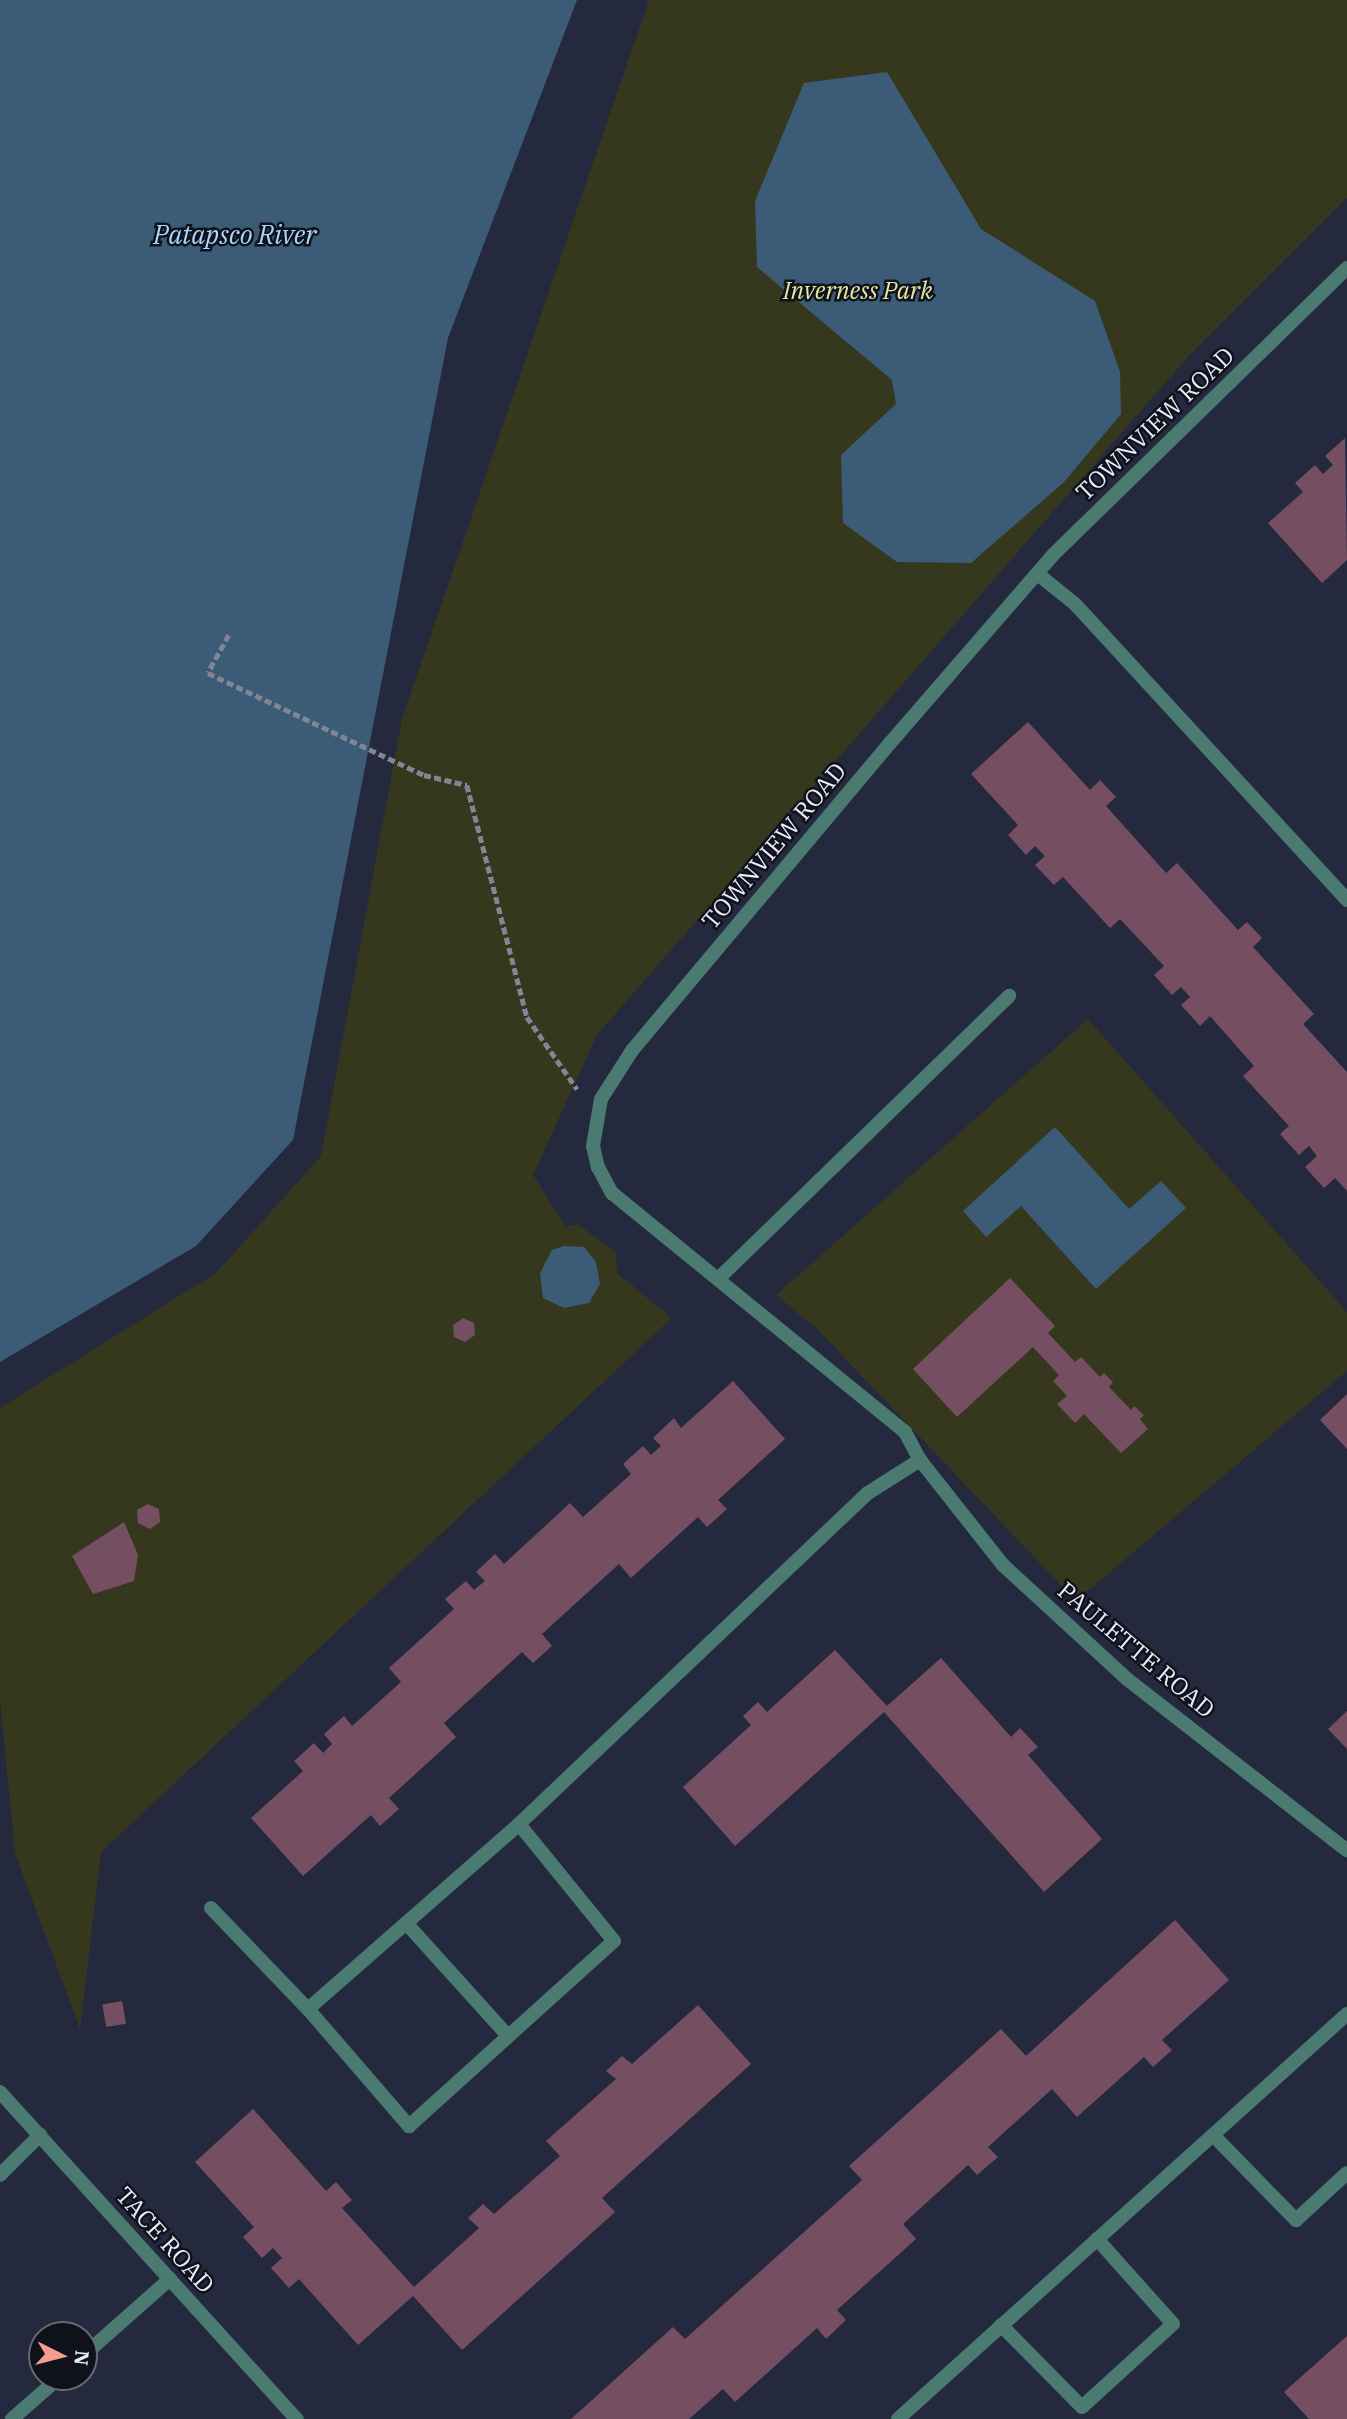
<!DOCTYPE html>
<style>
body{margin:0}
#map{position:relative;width:1347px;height:2419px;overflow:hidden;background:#24293d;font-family:"IBM Plex Serif",serif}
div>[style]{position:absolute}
.green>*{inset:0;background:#36381d}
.water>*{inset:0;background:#3c5b76}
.building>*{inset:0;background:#754f61;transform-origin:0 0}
.path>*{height:4.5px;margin-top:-2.25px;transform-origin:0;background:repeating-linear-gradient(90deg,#818596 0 7px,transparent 0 10.5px)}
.lane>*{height:14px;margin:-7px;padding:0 7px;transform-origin:7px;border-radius:7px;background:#4b7a71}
.street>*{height:14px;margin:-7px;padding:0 7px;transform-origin:7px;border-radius:7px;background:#4b7a71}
span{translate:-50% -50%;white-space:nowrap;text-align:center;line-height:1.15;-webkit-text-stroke:5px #10121b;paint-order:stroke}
.park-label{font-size:24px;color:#e3e9a5;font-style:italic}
.street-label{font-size:24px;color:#e9ecfa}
.water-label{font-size:26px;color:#acd6fd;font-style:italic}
.north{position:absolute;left:28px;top:2321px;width:70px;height:70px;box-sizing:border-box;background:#10121b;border:2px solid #676974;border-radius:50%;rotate:96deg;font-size:19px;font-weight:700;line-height:28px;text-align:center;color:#e9ecfa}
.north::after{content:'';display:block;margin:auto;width:24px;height:32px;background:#f59d8e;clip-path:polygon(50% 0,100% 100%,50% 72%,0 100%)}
</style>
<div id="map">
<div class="green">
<i style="clip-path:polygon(649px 0,1347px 0,1347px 198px,1186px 359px,597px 1035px,533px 1175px,566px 1227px,577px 1224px,616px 1252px,617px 1273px,672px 1318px,101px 1852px,80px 2029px,15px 1853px,0 1700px,0 1408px,216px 1273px,321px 1156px,402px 719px)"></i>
<i style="clip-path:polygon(1088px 1019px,1347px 1312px,1347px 1371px,1076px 1601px,817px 1329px,776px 1295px)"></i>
</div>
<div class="water">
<i style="clip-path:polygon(0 0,577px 0,448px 338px,293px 1140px,196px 1246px,0 1362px)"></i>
<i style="clip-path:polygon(887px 72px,981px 229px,1095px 301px,1120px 372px,1121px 414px,1064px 482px,971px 563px,897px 562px,843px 523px,841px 455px,896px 404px,892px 380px,757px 267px,755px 201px,804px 83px)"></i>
<i style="clip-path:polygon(1055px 1127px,1129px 1209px,1161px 1181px,1186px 1208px,1096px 1289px,1021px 1206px,986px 1237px,963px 1211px)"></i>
<i style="clip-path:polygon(564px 1246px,584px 1247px,596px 1262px,600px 1284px,589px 1303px,564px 1308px,543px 1298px,540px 1273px,552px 1250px)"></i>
</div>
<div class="building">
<i style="clip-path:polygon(1345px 438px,1347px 560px,1322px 583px,1268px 523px,1303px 492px,1295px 483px,1315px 465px,1323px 474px,1333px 465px,1325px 456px)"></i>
<i style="clip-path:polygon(1028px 722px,1090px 790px,1100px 780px,1116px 797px,1106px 806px,1166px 873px,1177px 863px,1238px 930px,1247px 922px,1262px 938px,1253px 947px,1314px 1014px,1303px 1024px,1347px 1072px,1347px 1191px,1335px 1178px,1324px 1188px,1305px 1167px,1317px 1156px,1309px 1146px,1299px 1155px,1280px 1134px,1289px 1126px,1243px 1076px,1254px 1066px,1210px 1016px,1200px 1026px,1181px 1005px,1190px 997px,1181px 987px,1172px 995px,1154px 975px,1164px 966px,1120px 919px,1110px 928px,1063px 877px,1054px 885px,1035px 865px,1045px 856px,1035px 846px,1026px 855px,1008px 835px,1018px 825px,971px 774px)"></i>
<i style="clip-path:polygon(1010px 1278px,1055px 1326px,1048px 1333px,1075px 1362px,1081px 1357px,1100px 1377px,1104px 1373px,1113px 1382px,1109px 1387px,1131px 1410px,1134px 1406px,1144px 1415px,1140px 1419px,1148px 1429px,1121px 1453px,1084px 1414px,1075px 1423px,1057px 1404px,1067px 1396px,1053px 1381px,1059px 1375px,1033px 1347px,957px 1417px,913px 1369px)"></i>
<i style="clip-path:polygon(463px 1318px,474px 1323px,475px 1335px,465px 1342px,454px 1337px,453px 1325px)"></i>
<i style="clip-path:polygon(733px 1381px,785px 1439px,718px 1500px,727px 1509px,707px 1527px,698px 1517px,631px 1578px,619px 1564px,542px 1634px,552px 1646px,533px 1663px,522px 1652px,444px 1723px,456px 1737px,389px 1798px,399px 1809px,380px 1826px,371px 1815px,303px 1876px,251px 1818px,303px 1771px,294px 1761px,314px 1743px,323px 1753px,332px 1744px,324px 1734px,344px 1716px,352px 1726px,401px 1682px,389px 1668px,454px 1609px,445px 1599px,466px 1581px,474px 1590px,485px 1581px,476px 1572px,495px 1554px,504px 1564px,570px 1503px,583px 1517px,631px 1474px,623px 1464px,643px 1446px,651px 1455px,661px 1446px,653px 1438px,674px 1418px,681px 1428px)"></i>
<i style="clip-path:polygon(1347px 1394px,1347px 1449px,1320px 1420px)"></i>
<i style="clip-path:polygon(148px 1504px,159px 1509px,160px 1522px,150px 1529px,138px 1523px,137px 1510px)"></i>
<i style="clip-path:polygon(124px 1522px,138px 1555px,134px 1581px,93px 1594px,72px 1556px)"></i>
<i style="clip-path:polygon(835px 1650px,887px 1706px,941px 1658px,1011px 1737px,1020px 1728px,1038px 1747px,1028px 1755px,1102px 1839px,1044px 1892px,884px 1712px,735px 1846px,683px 1787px,751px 1725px,743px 1716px,758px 1702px,767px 1712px)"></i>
<i style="clip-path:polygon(1347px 1711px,1347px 1749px,1328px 1729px)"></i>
<i style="clip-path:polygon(1175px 1920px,1229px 1980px,1162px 2040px,1172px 2050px,1153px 2067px,1144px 2057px,1077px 2117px,1052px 2089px,988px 2147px,998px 2157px,977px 2175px,968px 2165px,903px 2224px,916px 2239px,837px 2310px,846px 2320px,826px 2339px,817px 2328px,735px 2402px,723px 2389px,689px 2419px,571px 2419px,673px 2327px,685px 2339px,862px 2180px,849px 2166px,1001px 2029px,1026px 2056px)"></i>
<i style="left:122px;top:2001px;width:23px;height:20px;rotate:80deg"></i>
<i style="clip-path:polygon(698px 2005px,751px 2064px,602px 2198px,615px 2212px,462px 2350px,413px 2296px,358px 2345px,299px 2279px,289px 2288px,271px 2268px,282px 2258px,273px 2248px,262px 2258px,243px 2237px,254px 2227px,195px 2162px,253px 2109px,326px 2191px,336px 2182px,352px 2200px,342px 2208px,414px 2287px,479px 2228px,468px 2218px,483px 2204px,494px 2214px,560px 2156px,546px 2141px,616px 2079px,606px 2071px,622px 2056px,632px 2064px)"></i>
<i style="clip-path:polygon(1347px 2336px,1347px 2419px,1309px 2419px,1284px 2392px)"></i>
</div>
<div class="path">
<i style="left:229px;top:635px;width:43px;rotate:118.9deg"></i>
<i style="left:208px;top:673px;width:239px;rotate:25.3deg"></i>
<i style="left:424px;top:775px;width:44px;rotate:13.1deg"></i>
<i style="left:467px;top:785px;width:240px;rotate:75.5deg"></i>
<i style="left:527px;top:1017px;width:88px;rotate:55.2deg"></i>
</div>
<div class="lane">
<i style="left:1039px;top:575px;width:46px;rotate:38.9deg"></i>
<i style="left:1075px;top:604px;width:402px;rotate:47.4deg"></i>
<i style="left:719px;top:1278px;width:405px;rotate:-44.2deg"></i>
<i style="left:211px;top:1908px;width:140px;rotate:46.2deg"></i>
<i style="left:308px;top:2009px;width:281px;rotate:-41.2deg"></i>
<i style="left:519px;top:1824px;width:481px;rotate:-43.5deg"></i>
<i style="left:868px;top:1493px;width:62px;rotate:-32.4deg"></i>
<i style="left:406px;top:1923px;width:152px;rotate:47.9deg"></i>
<i style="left:308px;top:2009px;width:155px;rotate:49.2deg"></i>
<i style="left:409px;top:2126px;width:276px;rotate:-42.1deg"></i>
<i style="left:614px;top:1941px;width:151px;rotate:-129.1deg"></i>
<i style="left:1213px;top:2135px;width:119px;rotate:45.7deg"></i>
<i style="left:1296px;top:2220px;width:69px;rotate:-42.7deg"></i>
<i style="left:0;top:2175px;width:57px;rotate:-45deg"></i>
<i style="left:1001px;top:2325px;width:115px;rotate:45.4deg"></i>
<i style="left:1082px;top:2407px;width:123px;rotate:-42.4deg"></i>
<i style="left:1173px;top:2324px;width:114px;rotate:-131.8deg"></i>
<i style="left:84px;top:2355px;width:115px;rotate:-41.5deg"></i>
<i style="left:12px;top:2419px;width:64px;rotate:-41.2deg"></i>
<i style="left:898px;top:2419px;width:605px;rotate:-42.05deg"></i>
</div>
<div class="street">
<i style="left:1347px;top:268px;width:411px;rotate:135.7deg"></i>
<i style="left:1053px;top:555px;width:249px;rotate:130.9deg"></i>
<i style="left:890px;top:743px;width:400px;rotate:130deg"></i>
<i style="left:633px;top:1049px;width:59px;rotate:122.6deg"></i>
<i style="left:601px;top:1099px;width:48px;rotate:99.7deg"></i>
<i style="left:593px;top:1146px;width:22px;rotate:77deg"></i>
<i style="left:598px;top:1167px;width:30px;rotate:62deg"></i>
<i style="left:612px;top:1193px;width:378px;rotate:39.2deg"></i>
<i style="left:905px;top:1432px;width:32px;rotate:62deg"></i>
<i style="left:920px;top:1460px;width:134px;rotate:51.7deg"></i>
<i style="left:1003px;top:1565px;width:168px;rotate:42.6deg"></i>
<i style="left:1127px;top:1679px;width:279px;rotate:37.9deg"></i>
<i style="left:0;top:2092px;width:442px;rotate:47.8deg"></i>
</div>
<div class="park-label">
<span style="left:858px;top:291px">Inverness Park</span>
</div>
<div class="street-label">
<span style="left:1155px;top:424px;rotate:-44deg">TOWNVIEW ROAD</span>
<span style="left:774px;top:846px;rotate:-50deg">TOWNVIEW ROAD</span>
<span style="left:1136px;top:1650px;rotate:40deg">PAULETTE ROAD</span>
<span style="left:165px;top:2240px;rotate:48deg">TACE ROAD</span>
</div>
<div class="water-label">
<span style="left:235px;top:235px">Patapsco River</span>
</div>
<div class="north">N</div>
</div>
